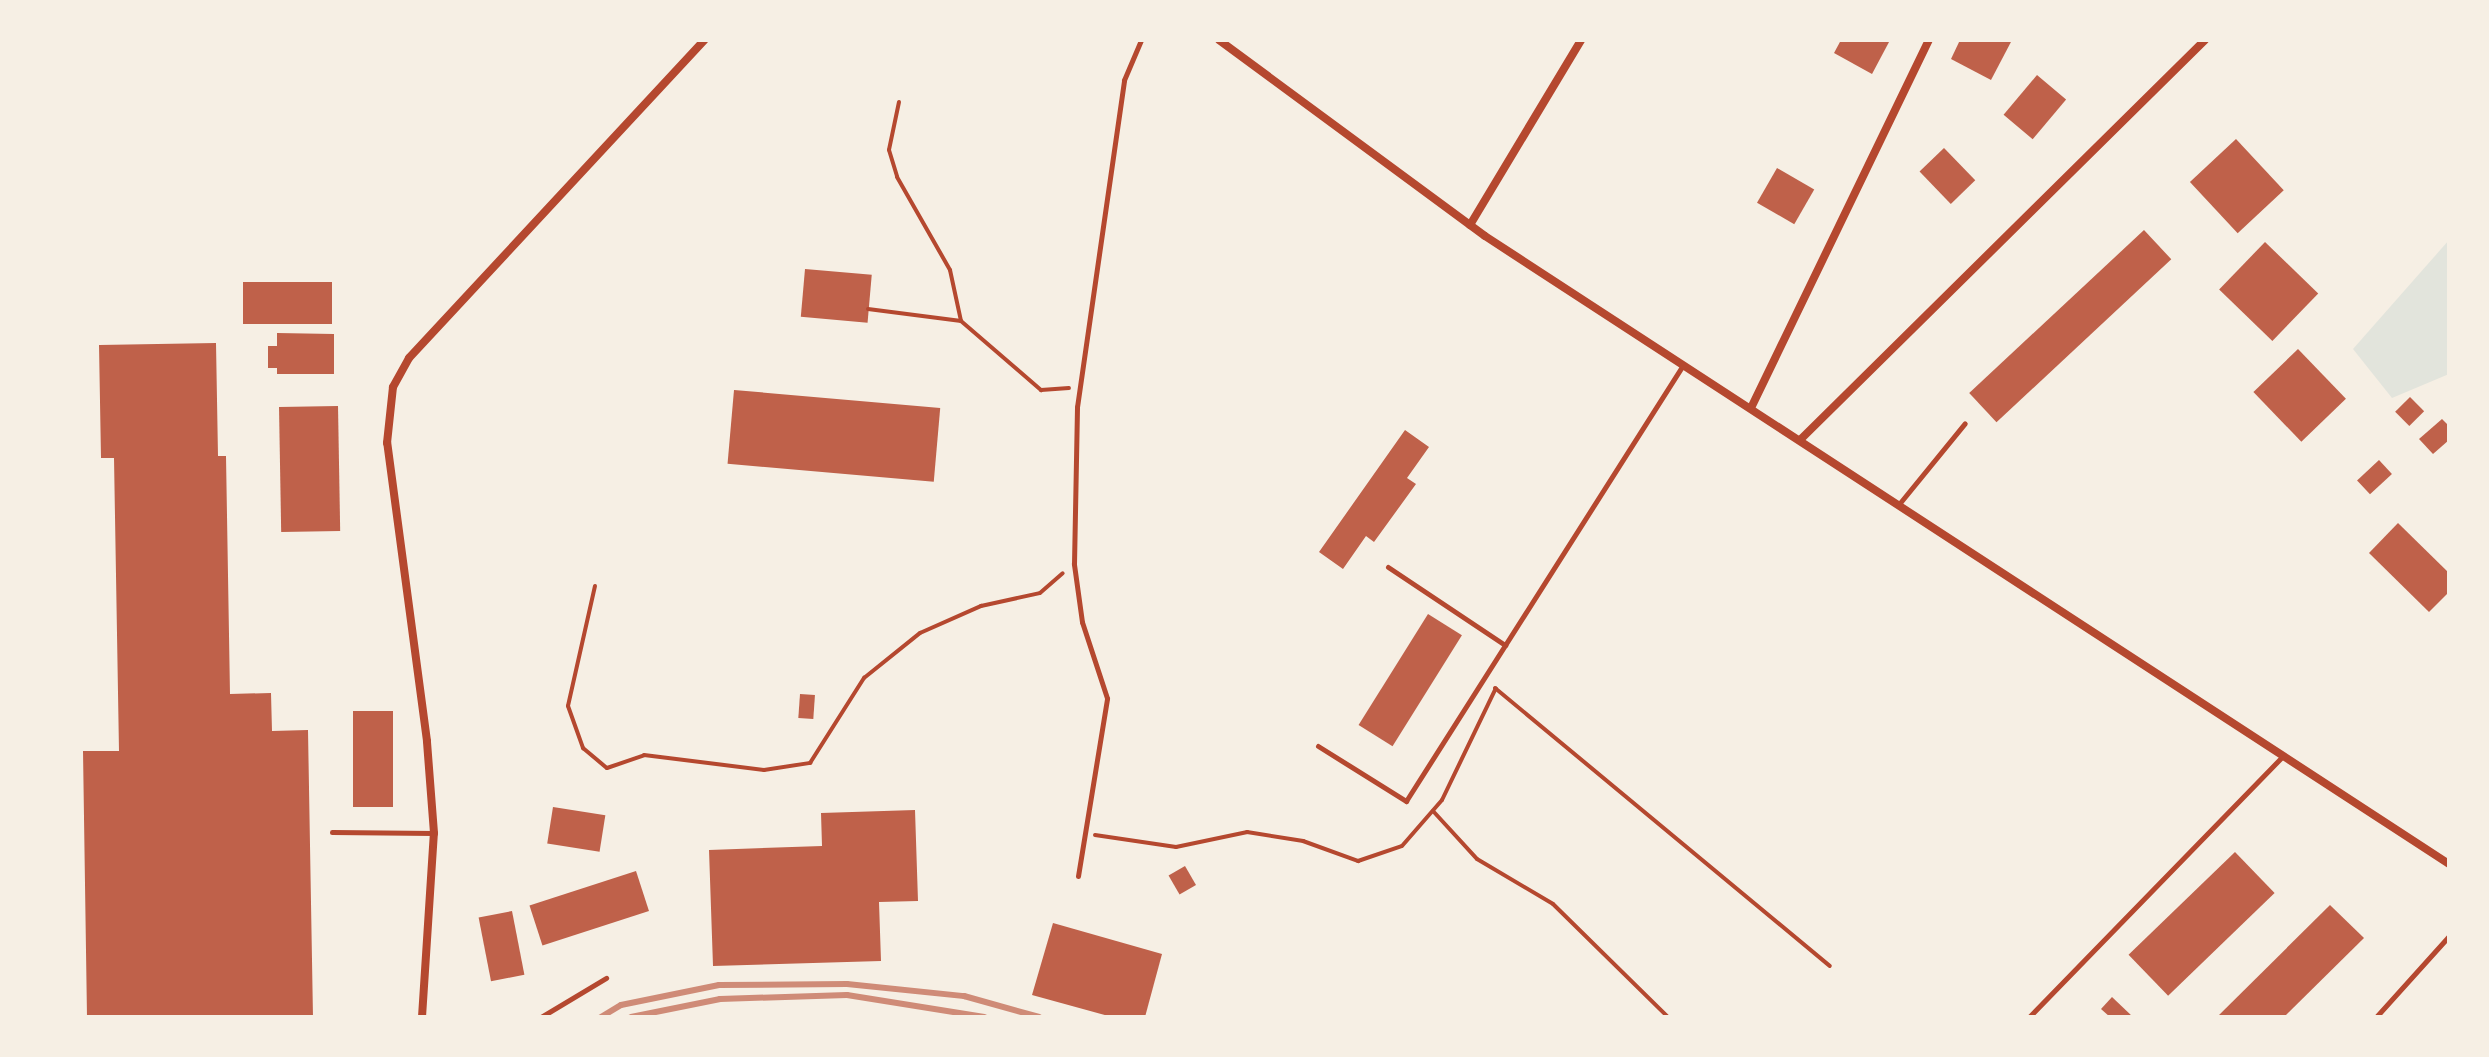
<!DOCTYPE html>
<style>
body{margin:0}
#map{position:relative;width:2489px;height:1057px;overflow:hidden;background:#f6efe4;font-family:"Golos Text",sans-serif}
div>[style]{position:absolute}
.green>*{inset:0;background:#e2e4dc}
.building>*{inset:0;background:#bf614a;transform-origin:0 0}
.path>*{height:4px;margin:-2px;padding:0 2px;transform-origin:2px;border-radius:2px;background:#b5482f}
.service>*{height:5px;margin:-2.5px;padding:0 2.5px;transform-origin:2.5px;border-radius:2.5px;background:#b5482f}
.minor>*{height:8px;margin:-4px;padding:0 4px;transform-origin:4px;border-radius:4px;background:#b5482f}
.rail>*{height:6px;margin:-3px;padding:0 3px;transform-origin:3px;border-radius:3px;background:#cf8b77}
span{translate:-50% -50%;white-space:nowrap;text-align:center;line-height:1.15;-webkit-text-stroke:8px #f6efe4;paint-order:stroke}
.frame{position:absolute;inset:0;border:42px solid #f6efe4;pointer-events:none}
</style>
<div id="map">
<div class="green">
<i style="clip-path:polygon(2449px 240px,2449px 374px,2392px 398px,2353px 349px)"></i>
</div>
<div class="building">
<i style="clip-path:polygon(1841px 40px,1885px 40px,1889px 42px,1872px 74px,1834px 53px)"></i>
<i style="clip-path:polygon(1960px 40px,2012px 40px,1991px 80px,1951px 59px)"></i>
<i style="left:2037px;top:75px;width:38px;height:52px;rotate:40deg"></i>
<i style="left:2236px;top:139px;width:70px;height:63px;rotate:47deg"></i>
<i style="left:1944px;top:148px;width:45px;height:34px;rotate:46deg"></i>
<i style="left:1777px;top:168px;width:43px;height:40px;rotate:30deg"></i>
<i style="left:2144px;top:230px;width:40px;height:239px;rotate:47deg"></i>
<i style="left:2265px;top:242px;width:74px;height:66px;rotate:44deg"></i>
<i style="left:805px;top:269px;width:67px;height:48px;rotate:5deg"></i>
<i style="left:243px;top:282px;width:89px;height:42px"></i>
<i style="clip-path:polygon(277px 333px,334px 334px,334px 374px,277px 374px,277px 368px,268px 368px,268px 346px,277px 346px)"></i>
<i style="clip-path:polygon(216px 343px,218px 456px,226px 456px,230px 694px,271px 693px,272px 731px,308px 730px,313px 1017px,87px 1017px,83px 751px,119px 751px,114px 458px,101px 458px,99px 345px)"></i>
<i style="left:2298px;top:349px;width:69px;height:62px;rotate:46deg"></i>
<i style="left:734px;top:390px;width:207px;height:74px;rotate:5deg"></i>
<i style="left:2410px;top:397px;width:20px;height:21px;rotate:45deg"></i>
<i style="left:338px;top:406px;width:125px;height:59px;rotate:89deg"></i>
<i style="clip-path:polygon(2442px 419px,2449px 426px,2449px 440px,2433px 454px,2419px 439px)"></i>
<i style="clip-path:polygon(1405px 430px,1429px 447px,1407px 478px,1416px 484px,1374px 542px,1366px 536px,1343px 569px,1319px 552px)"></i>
<i style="left:2379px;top:460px;width:19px;height:30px;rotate:47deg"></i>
<i style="clip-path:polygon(2398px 523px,2449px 573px,2449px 592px,2429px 612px,2369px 553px)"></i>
<i style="left:1428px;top:614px;width:40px;height:131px;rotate:32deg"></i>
<i style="left:800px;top:694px;width:15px;height:24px;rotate:4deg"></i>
<i style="left:353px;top:711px;width:40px;height:96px"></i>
<i style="left:553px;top:807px;width:53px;height:37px;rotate:9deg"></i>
<i style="clip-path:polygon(915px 810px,918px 901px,879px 902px,881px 961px,713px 966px,709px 850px,822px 846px,821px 813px)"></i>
<i style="left:2235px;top:852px;width:57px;height:148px;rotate:46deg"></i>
<i style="left:1185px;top:866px;width:22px;height:19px;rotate:60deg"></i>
<i style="left:636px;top:871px;width:42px;height:112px;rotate:72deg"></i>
<i style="clip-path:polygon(2330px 905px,2364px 938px,2284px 1017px,2217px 1017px)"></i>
<i style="left:512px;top:911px;width:65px;height:34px;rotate:79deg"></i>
<i style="clip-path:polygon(1053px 923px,1162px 954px,1145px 1017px,1112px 1017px,1032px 995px)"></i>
<i style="clip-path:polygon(2112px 997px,2133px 1017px,2110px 1017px,2101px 1009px)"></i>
</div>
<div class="path">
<i style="left:899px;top:102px;width:49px;rotate:101.8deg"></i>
<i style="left:889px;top:150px;width:28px;rotate:73deg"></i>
<i style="left:897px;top:177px;width:107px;rotate:60.3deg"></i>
<i style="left:950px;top:270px;width:52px;rotate:77.8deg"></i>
<i style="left:868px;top:309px;width:94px;rotate:7.4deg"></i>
<i style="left:961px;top:321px;width:106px;rotate:40.8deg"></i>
<i style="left:1041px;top:390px;width:28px;rotate:-4deg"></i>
<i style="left:595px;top:586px;width:123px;rotate:102.7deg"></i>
<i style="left:568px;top:706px;width:45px;rotate:70.3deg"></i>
<i style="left:583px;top:748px;width:31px;rotate:40deg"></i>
<i style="left:607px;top:768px;width:39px;rotate:-19deg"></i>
<i style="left:644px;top:755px;width:121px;rotate:7.1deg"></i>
<i style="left:764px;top:770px;width:47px;rotate:-8.7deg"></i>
<i style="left:810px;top:763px;width:101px;rotate:-57.6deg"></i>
<i style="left:864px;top:678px;width:72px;rotate:-38.8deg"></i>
<i style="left:920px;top:633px;width:67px;rotate:-23.9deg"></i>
<i style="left:981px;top:606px;width:60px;rotate:-12.4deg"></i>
<i style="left:1040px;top:593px;width:30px;rotate:-41deg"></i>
<i style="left:1495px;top:688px;width:435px;rotate:39.7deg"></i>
<i style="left:1433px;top:811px;width:65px;rotate:47.5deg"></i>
<i style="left:1477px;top:859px;width:88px;rotate:30.6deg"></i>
<i style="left:1553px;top:904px;width:161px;rotate:44.5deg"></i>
<i style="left:1095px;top:835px;width:82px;rotate:8.4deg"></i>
<i style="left:1176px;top:847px;width:73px;rotate:-11.9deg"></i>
<i style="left:1247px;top:832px;width:57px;rotate:9.1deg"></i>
<i style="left:1303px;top:841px;width:59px;rotate:20deg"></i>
<i style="left:1358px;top:861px;width:46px;rotate:-18.8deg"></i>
<i style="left:1402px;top:846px;width:61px;rotate:-49deg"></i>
<i style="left:1442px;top:800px;width:124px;rotate:-64.3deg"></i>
</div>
<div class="service">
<i style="left:1899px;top:504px;width:104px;rotate:-50.8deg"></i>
<i style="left:1388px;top:567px;width:141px;rotate:33.7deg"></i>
<i style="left:1318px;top:746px;width:104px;rotate:32deg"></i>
<i style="left:1406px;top:801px;width:517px;rotate:-57.57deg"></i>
<i style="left:332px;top:832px;width:102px;rotate:0.6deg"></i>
<i style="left:1078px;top:876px;width:180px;rotate:-80.7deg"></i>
<i style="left:1107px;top:698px;width:80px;rotate:-108.2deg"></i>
<i style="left:1082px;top:622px;width:59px;rotate:-97.9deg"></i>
<i style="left:1074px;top:564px;width:157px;rotate:-88.9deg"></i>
<i style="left:1077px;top:407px;width:330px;rotate:-81.8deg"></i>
<i style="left:1124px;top:80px;width:43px;rotate:-67deg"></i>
<i style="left:541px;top:1017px;width:76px;rotate:-31deg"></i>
<i style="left:2029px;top:1017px;width:363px;rotate:-45.8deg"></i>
<i style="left:2376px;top:1017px;width:109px;rotate:-48deg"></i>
</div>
<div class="minor">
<i style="left:1219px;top:40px;width:330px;rotate:36.4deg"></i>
<i style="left:1485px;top:236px;width:1151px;rotate:33.08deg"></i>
<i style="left:1470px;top:225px;width:216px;rotate:-59deg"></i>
<i style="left:1751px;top:408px;width:409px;rotate:-64.2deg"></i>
<i style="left:1800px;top:440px;width:569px;rotate:-44.64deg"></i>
<i style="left:422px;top:1017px;width:184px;rotate:-86.3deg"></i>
<i style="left:434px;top:833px;width:92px;rotate:-94.4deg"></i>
<i style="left:427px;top:741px;width:301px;rotate:-97.6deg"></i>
<i style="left:387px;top:443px;width:56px;rotate:-83.9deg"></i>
<i style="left:393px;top:387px;width:33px;rotate:-61deg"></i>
<i style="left:409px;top:358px;width:434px;rotate:-47.1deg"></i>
</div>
<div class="rail">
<i style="left:601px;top:1017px;width:23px;rotate:-31deg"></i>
<i style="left:621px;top:1005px;width:100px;rotate:-11.5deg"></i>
<i style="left:719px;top:985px;width:128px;rotate:-0.4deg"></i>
<i style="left:847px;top:984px;width:118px;rotate:5.9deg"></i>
<i style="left:964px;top:996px;width:78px;rotate:15.6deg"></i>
<i style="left:631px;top:1017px;width:91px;rotate:-11.4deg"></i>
<i style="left:720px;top:999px;width:127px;rotate:-1.8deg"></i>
<i style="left:847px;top:995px;width:139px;rotate:9.1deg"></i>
</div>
<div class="frame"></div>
</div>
